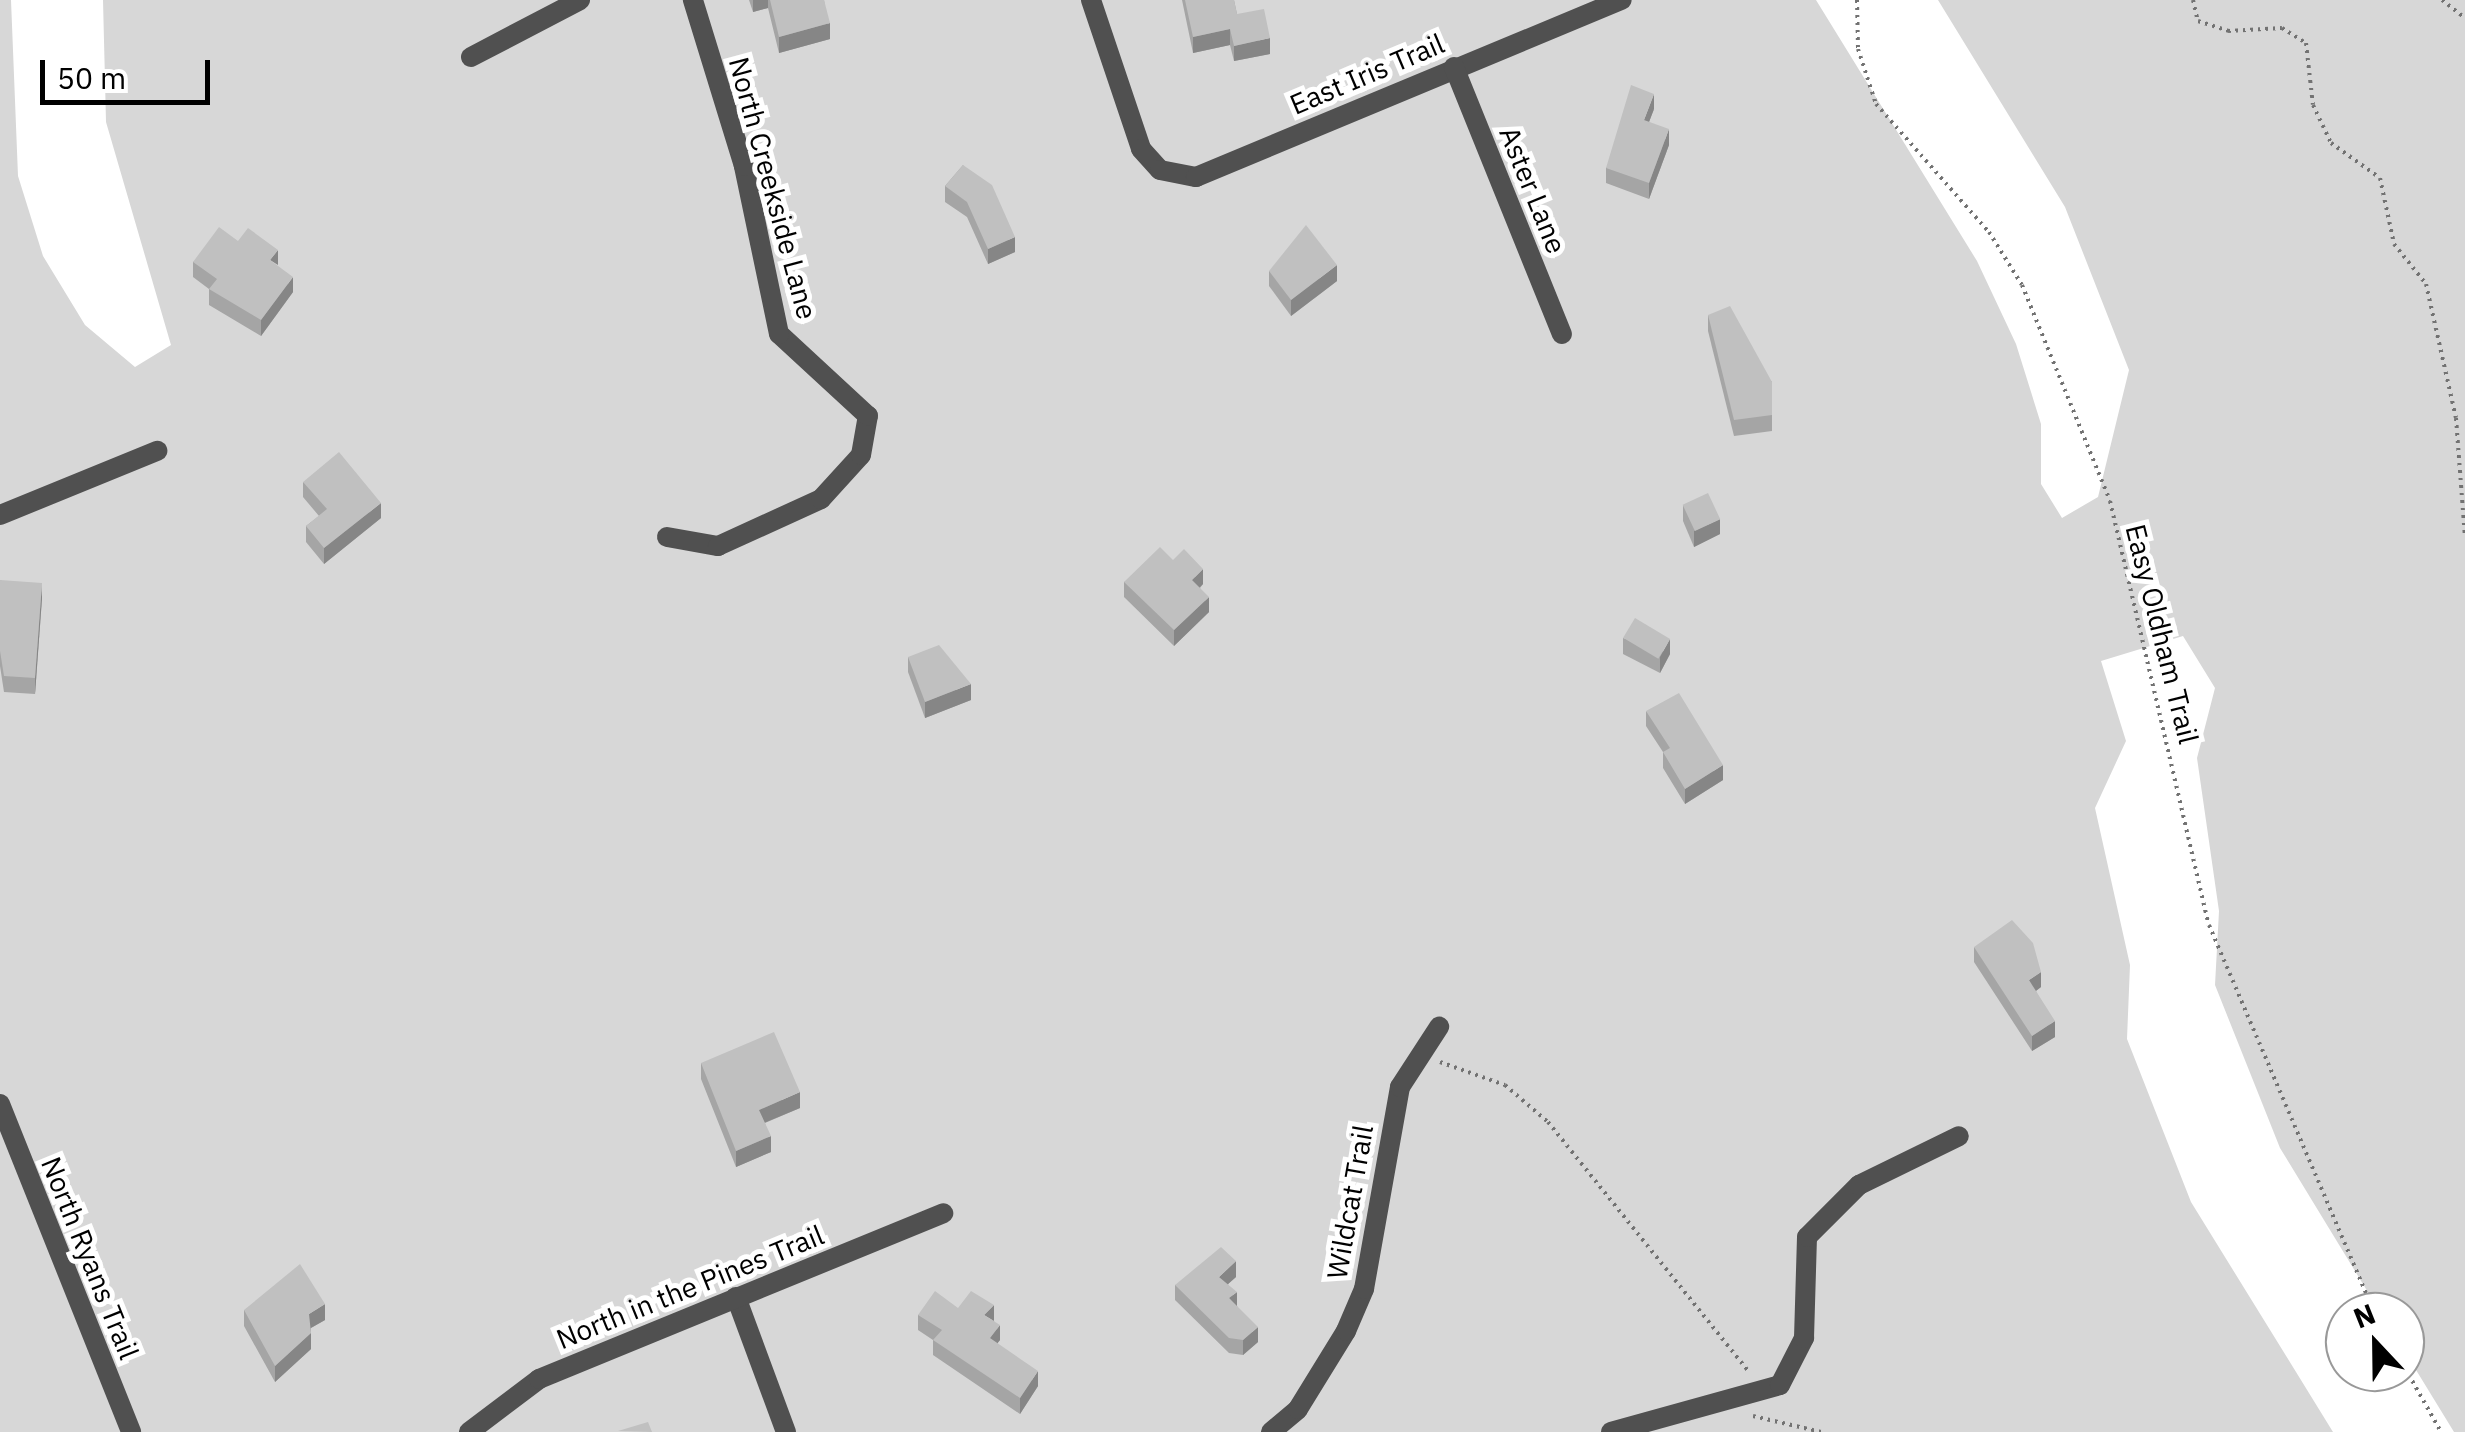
<!DOCTYPE html>
<style>
body{margin:0}
#map{position:relative;width:2465px;height:1432px;overflow:hidden;background:#fff;font-family:"IBM Plex Sans",sans-serif}
div>[style]{position:absolute}
.green>*{inset:0;background:#d7d7d7}
.path>*{height:4px;margin-top:-2px;transform-origin:0;background:repeating-linear-gradient(90deg,#727272 0 2.5px,transparent 0 7.5px)}
.minor>*{height:20px;margin:-10px;padding:0 10px;transform-origin:10px;border-radius:10px;background:#505050}
.wall>*{inset:0;background:#a5a5a5}
.shaded-wall>*{inset:0;background:#868686}
.building>*{inset:0;background:#c0c0c0;transform-origin:0 0}
span{translate:-50% -50%;white-space:nowrap;text-align:center;line-height:1.15;-webkit-text-stroke:10px #fff;paint-order:stroke}
.street-label{font-size:28px;color:#000}
.north{position:absolute;left:2325px;top:1292px;width:100px;height:100px;box-sizing:border-box;background:#fff;border:2px solid #999;border-radius:50%;rotate:338deg;font-size:28px;font-weight:700;line-height:40px;text-align:center;color:#000}
.north::after{content:'';display:block;margin:auto;width:35px;height:45px;background:#000;clip-path:polygon(50% 0,100% 100%,50% 72%,0 100%)}
.scale{position:absolute;left:40px;top:60px;width:170px;height:45px;box-sizing:border-box;border:5px solid #000;border-top:0;padding-left:12px;font-size:30px;line-height:35px;white-space:nowrap;color:#000;-webkit-text-stroke:8px #fff;paint-order:stroke}
</style>
<div id="map">
<div class="green">
<i style="clip-path:polygon(0 0,11px 0,18px 176px,43px 256px,85px 325px,135px 367px,171px 345px,106px 122px,103px 0,1816px 0,1977px 261px,2016px 344px,2041px 424px,2041px 484px,2062px 518px,2098px 497px,2129px 370px,2065px 207px,1938px 0,2465px 0,2465px 1432px,2454px 1432px,2405px 1352px,2405px 1312px,2380px 1312px,2280px 1148px,2215px 985px,2219px 911px,2197px 758px,2215px 688px,2183px 636px,2101px 661px,2126px 741px,2095px 808px,2130px 965px,2127px 1039px,2191px 1202px,2333px 1432px,0 1432px)"></i>
</div>
<div class="path">
<i style="left:1857px;top:0;width:49px;rotate:88.8deg"></i>
<i style="left:1858px;top:49px;width:58px;rotate:71.9deg"></i>
<i style="left:1876px;top:104px;width:171px;rotate:48.6deg"></i>
<i style="left:1989px;top:232px;width:62px;rotate:58.1deg"></i>
<i style="left:2022px;top:285px;width:233px;rotate:67.8deg"></i>
<i style="left:2110px;top:501px;width:435px;rotate:76.9deg"></i>
<i style="left:2209px;top:925px;width:421px;rotate:66.9deg"></i>
<i style="left:2193px;top:0;width:22px;rotate:77deg"></i>
<i style="left:2198px;top:21px;width:32px;rotate:18deg"></i>
<i style="left:2228px;top:31px;width:54px;rotate:-3.2deg"></i>
<i style="left:2282px;top:28px;width:28px;rotate:32deg"></i>
<i style="left:2306px;top:43px;width:62px;rotate:83.6deg"></i>
<i style="left:2313px;top:105px;width:42px;rotate:64.7deg"></i>
<i style="left:2331px;top:143px;width:60px;rotate:35.5deg"></i>
<i style="left:2380px;top:178px;width:67px;rotate:78deg"></i>
<i style="left:2394px;top:244px;width:51px;rotate:51.3deg"></i>
<i style="left:2426px;top:284px;width:137px;rotate:77.4deg"></i>
<i style="left:2456px;top:418px;width:119px;rotate:85.7deg"></i>
<i style="left:2442px;top:0;width:29px;rotate:38deg"></i>
<i style="left:1440px;top:1062px;width:69px;rotate:19.5deg"></i>
<i style="left:1505px;top:1085px;width:57px;rotate:40.7deg"></i>
<i style="left:1548px;top:1122px;width:319px;rotate:51.2deg"></i>
<i style="left:2405px;top:1368px;width:73px;rotate:60.6deg"></i>
<i style="left:1753px;top:1416px;width:70px;rotate:13.2deg"></i>
</div>
<div class="minor">
<i style="left:1091px;top:0;width:157px;rotate:71.4deg"></i>
<i style="left:1141px;top:149px;width:28px;rotate:48deg"></i>
<i style="left:1160px;top:170px;width:37px;rotate:11deg"></i>
<i style="left:1196px;top:177px;width:461px;rotate:-22.6deg"></i>
<i style="left:471px;top:57px;width:123px;rotate:-27.6deg"></i>
<i style="left:1454px;top:67px;width:288px;rotate:68deg"></i>
<i style="left:0;top:515px;width:170px;rotate:-22.2deg"></i>
<i style="left:667px;top:537px;width:52px;rotate:10deg"></i>
<i style="left:718px;top:546px;width:113px;rotate:-24.5deg"></i>
<i style="left:821px;top:499px;width:59px;rotate:-47.7deg"></i>
<i style="left:861px;top:455px;width:40px;rotate:-80deg"></i>
<i style="left:868px;top:416px;width:121px;rotate:-137.3deg"></i>
<i style="left:779px;top:334px;width:172px;rotate:-101.8deg"></i>
<i style="left:744px;top:166px;width:174px;rotate:-107.1deg"></i>
<i style="left:0;top:1104px;width:353px;rotate:68.2deg"></i>
<i style="left:736px;top:1297px;width:144px;rotate:69.7deg"></i>
<i style="left:469px;top:1432px;width:88px;rotate:-37.1deg"></i>
<i style="left:539px;top:1379px;width:437px;rotate:-22.3deg"></i>
<i style="left:1271px;top:1432px;width:35px;rotate:-40deg"></i>
<i style="left:1298px;top:1409px;width:92px;rotate:-58.4deg"></i>
<i style="left:1346px;top:1331px;width:46px;rotate:-66.8deg"></i>
<i style="left:1364px;top:1289px;width:205px;rotate:-79.9deg"></i>
<i style="left:1400px;top:1087px;width:72px;rotate:-57deg"></i>
<i style="left:1611px;top:1432px;width:175px;rotate:-15.5deg"></i>
<i style="left:1780px;top:1385px;width:53px;rotate:-62.9deg"></i>
<i style="left:1804px;top:1338px;width:101px;rotate:-88.3deg"></i>
<i style="left:1807px;top:1237px;width:74px;rotate:-45deg"></i>
<i style="left:1859px;top:1185px;width:111px;rotate:-26.1deg"></i>
</div>
<div class="wall">
<i style="clip-path:polygon(749px 0,824px 0,830px 39px,779px 53px,768px 8px,753px 12px)"></i>
<i style="clip-path:polygon(1182px 0,1234px 0,1237px 14px,1270px 54px,1234px 61px,1230px 45px,1193px 53px)"></i>
<i style="clip-path:polygon(1654px 109px,1649px 122px,1669px 145px,1649px 199px,1606px 183px,1606px 168px)"></i>
<i style="clip-path:polygon(963px 165px,1015px 252px,988px 264px,967px 217px,945px 202px,945px 186px)"></i>
<i style="clip-path:polygon(238px 241px,277px 266px,293px 292px,261px 336px,209px 305px,209px 289px,193px 277px,193px 262px)"></i>
<i style="clip-path:polygon(1269px 271px,1337px 281px,1291px 316px,1269px 286px)"></i>
<i style="clip-path:polygon(1708px 315px,1772px 382px,1772px 431px,1734px 436px,1708px 331px)"></i>
<i style="clip-path:polygon(303px 482px,381px 518px,324px 564px,306px 542px,306px 526px,319px 516px,303px 497px)"></i>
<i style="clip-path:polygon(1683px 505px,1720px 534px,1694px 547px,1683px 521px)"></i>
<i style="clip-path:polygon(1173px 560px,1203px 584px,1200px 588px,1209px 612px,1174px 646px,1124px 597px,1124px 582px)"></i>
<i style="clip-path:polygon(0 580px,42px 598px,35px 694px,4px 692px,0 666px)"></i>
<i style="clip-path:polygon(1623px 638px,1670px 654px,1660px 673px,1623px 654px)"></i>
<i style="clip-path:polygon(908px 657px,971px 700px,925px 718px,908px 672px)"></i>
<i style="clip-path:polygon(1646px 711px,1723px 780px,1685px 804px,1663px 768px,1663px 752px,1646px 726px)"></i>
<i style="clip-path:polygon(1974px 947px,2041px 987px,2036px 991px,2055px 1037px,2032px 1051px,1974px 962px)"></i>
<i style="clip-path:polygon(701px 1063px,800px 1108px,765px 1123px,771px 1152px,736px 1167px,701px 1079px)"></i>
<i style="clip-path:polygon(1236px 1277px,1228px 1284px,1237px 1306px,1258px 1342px,1243px 1355px,1229px 1353px,1175px 1300px,1175px 1285px)"></i>
<i style="clip-path:polygon(958px 1308px,994px 1321px,1000px 1340px,997px 1343px,1038px 1386px,1020px 1414px,933px 1355px,933px 1340px,918px 1330px,918px 1315px)"></i>
<i style="clip-path:polygon(244px 1310px,325px 1320px,311px 1328px,311px 1349px,275px 1382px,244px 1326px)"></i>
</div>
<div class="shaded-wall">
<i style="clip-path:polygon(753px 0,768px 0,768px 8px,753px 12px)"></i>
<i style="clip-path:polygon(830px 23px,830px 39px,779px 53px,779px 37px)"></i>
<i style="clip-path:polygon(1230px 29px,1230px 45px,1193px 53px,1193px 37px)"></i>
<i style="clip-path:polygon(1270px 38px,1270px 54px,1234px 61px,1234px 46px)"></i>
<i style="clip-path:polygon(1654px 94px,1654px 109px,1644px 135px,1644px 120px)"></i>
<i style="clip-path:polygon(1669px 129px,1669px 145px,1649px 199px,1649px 183px)"></i>
<i style="clip-path:polygon(1015px 237px,1015px 252px,988px 264px,988px 249px)"></i>
<i style="clip-path:polygon(278px 250px,278px 265px,270px 260px)"></i>
<i style="clip-path:polygon(1337px 265px,1337px 281px,1291px 316px,1291px 300px)"></i>
<i style="clip-path:polygon(293px 277px,293px 292px,261px 336px,261px 320px)"></i>
<i style="clip-path:polygon(381px 503px,381px 518px,324px 564px,324px 548px)"></i>
<i style="clip-path:polygon(1720px 519px,1720px 534px,1694px 547px,1694px 531px)"></i>
<i style="clip-path:polygon(1203px 569px,1203px 584px,1192px 595px,1192px 580px)"></i>
<i style="clip-path:polygon(42px 583px,42px 598px,35px 694px,35px 678px)"></i>
<i style="clip-path:polygon(1209px 597px,1209px 612px,1174px 646px,1174px 630px)"></i>
<i style="clip-path:polygon(1670px 639px,1670px 654px,1660px 673px,1660px 657px)"></i>
<i style="clip-path:polygon(971px 684px,971px 700px,925px 718px,925px 702px)"></i>
<i style="clip-path:polygon(1723px 765px,1723px 780px,1685px 804px,1685px 789px)"></i>
<i style="clip-path:polygon(2041px 972px,2041px 987px,2029px 996px,2029px 980px)"></i>
<i style="clip-path:polygon(2055px 1021px,2055px 1037px,2032px 1051px,2032px 1036px)"></i>
<i style="clip-path:polygon(800px 1092px,800px 1108px,759px 1125px,759px 1110px)"></i>
<i style="clip-path:polygon(771px 1136px,771px 1152px,736px 1167px,736px 1151px)"></i>
<i style="clip-path:polygon(1236px 1261px,1236px 1277px,1219px 1292px,1219px 1277px)"></i>
<i style="clip-path:polygon(1237px 1292px,1237px 1308px,1229px 1298px)"></i>
<i style="clip-path:polygon(325px 1304px,325px 1320px,309px 1329px,309px 1314px)"></i>
<i style="clip-path:polygon(994px 1305px,994px 1321px,984px 1315px)"></i>
<i style="clip-path:polygon(1000px 1325px,1000px 1340px,990px 1353px,990px 1338px)"></i>
<i style="clip-path:polygon(1258px 1327px,1258px 1342px,1243px 1355px,1243px 1340px)"></i>
<i style="clip-path:polygon(311px 1333px,311px 1349px,275px 1382px,275px 1366px)"></i>
<i style="clip-path:polygon(1038px 1371px,1038px 1386px,1020px 1414px,1020px 1398px)"></i>
</div>
<div class="building">
<i style="clip-path:polygon(770px 0,824px 0,830px 23px,779px 37px)"></i>
<i style="clip-path:polygon(1185px 0,1234px 0,1237px 14px,1264px 9px,1270px 38px,1234px 46px,1230px 29px,1193px 37px)"></i>
<i style="clip-path:polygon(1631px 85px,1654px 94px,1644px 120px,1669px 129px,1649px 183px,1606px 168px)"></i>
<i style="clip-path:polygon(963px 165px,992px 185px,1015px 237px,988px 249px,967px 202px,945px 186px)"></i>
<i style="clip-path:polygon(1306px 225px,1337px 265px,1291px 300px,1269px 271px)"></i>
<i style="clip-path:polygon(219px 227px,238px 241px,248px 228px,278px 250px,270px 260px,293px 277px,261px 320px,209px 289px,217px 279px,193px 262px)"></i>
<i style="clip-path:polygon(1730px 306px,1772px 382px,1772px 415px,1734px 420px,1708px 315px)"></i>
<i style="clip-path:polygon(339px 452px,381px 503px,324px 548px,306px 526px,327px 509px,303px 482px)"></i>
<i style="left:1708px;top:493px;width:29px;height:28px;rotate:65deg"></i>
<i style="clip-path:polygon(1160px 547px,1173px 560px,1184px 549px,1203px 569px,1192px 580px,1209px 597px,1174px 630px,1124px 582px)"></i>
<i style="clip-path:polygon(0 580px,42px 583px,35px 678px,4px 676px,0 651px)"></i>
<i style="left:1635px;top:618px;width:41px;height:23px;rotate:31deg"></i>
<i style="clip-path:polygon(939px 645px,971px 684px,925px 702px,908px 657px)"></i>
<i style="clip-path:polygon(1679px 693px,1723px 765px,1685px 789px,1663px 752px,1670px 748px,1646px 711px)"></i>
<i style="clip-path:polygon(2012px 920px,2033px 943px,2041px 972px,2029px 980px,2055px 1021px,2032px 1036px,1974px 947px)"></i>
<i style="clip-path:polygon(774px 1032px,800px 1092px,759px 1110px,771px 1136px,736px 1151px,701px 1063px)"></i>
<i style="clip-path:polygon(1221px 1247px,1236px 1261px,1219px 1277px,1237px 1292px,1229px 1298px,1258px 1327px,1243px 1340px,1229px 1338px,1175px 1285px)"></i>
<i style="clip-path:polygon(300px 1264px,325px 1304px,309px 1314px,311px 1333px,275px 1366px,244px 1310px)"></i>
<i style="clip-path:polygon(935px 1291px,958px 1308px,971px 1291px,994px 1305px,984px 1315px,1000px 1325px,990px 1338px,1038px 1371px,1020px 1398px,933px 1340px,942px 1330px,918px 1315px)"></i>
<i style="clip-path:polygon(648px 1422px,652px 1432px,618px 1431px)"></i>
</div>
<div class="street-label">
<span style="left:1367px;top:74px;rotate:-23deg">East Iris Trail</span>
<span style="left:773px;top:188px;rotate:75deg">North Creekside Lane</span>
<span style="left:1533px;top:190px;rotate:68deg">Aster Lane</span>
<span style="left:2162px;top:634px;rotate:76deg">Easy Oldham Trail</span>
<span style="left:1350px;top:1202px;rotate:-80deg">Wildcat Trail</span>
<span style="left:90px;top:1258px;rotate:68deg">North Ryans Trail</span>
<span style="left:690px;top:1287px;rotate:-22deg">North in the Pines Trail</span>
</div>
<div class="north">N</div>
<div class="scale">50 m</div>
</div>
